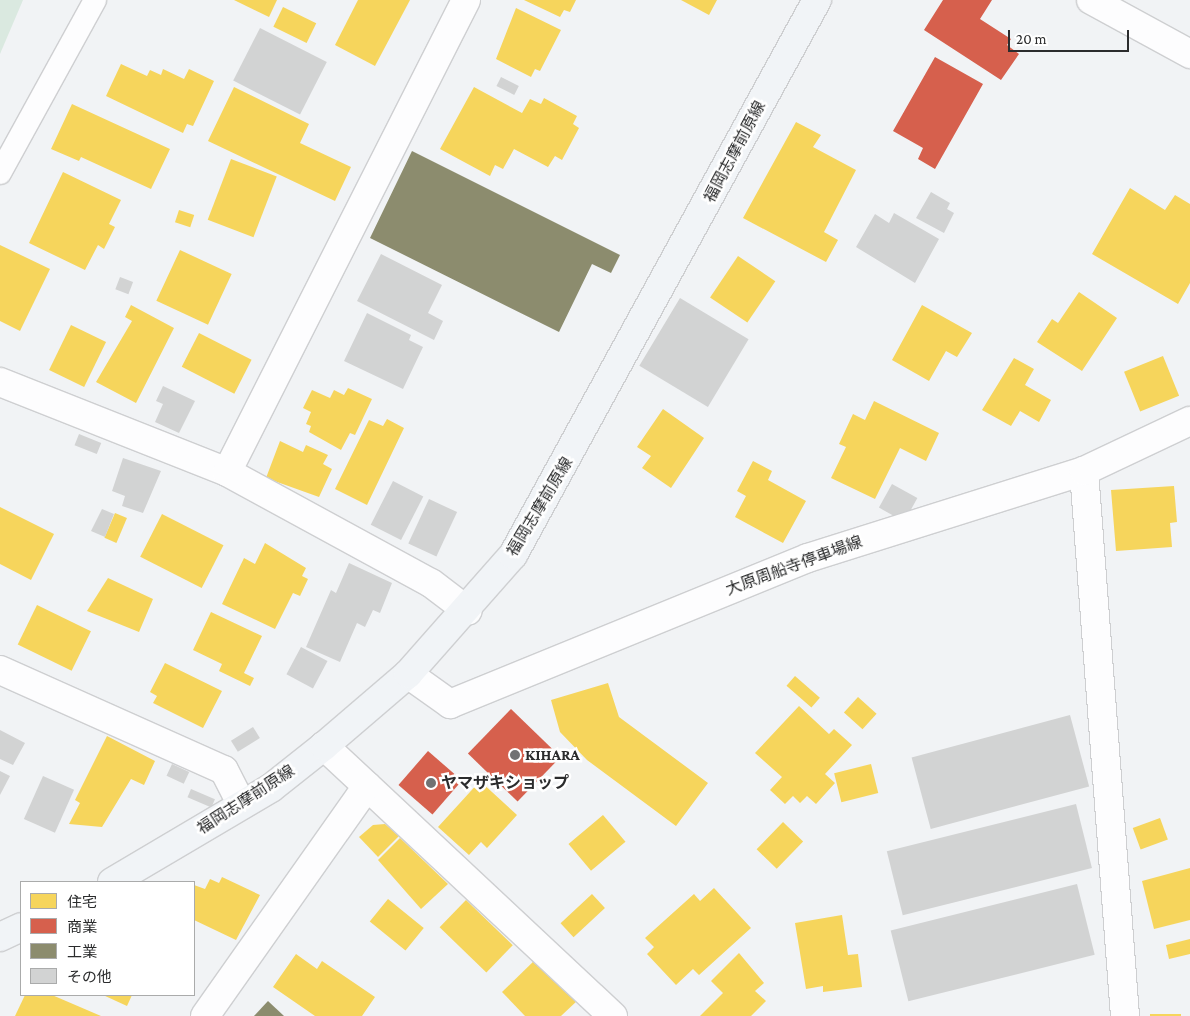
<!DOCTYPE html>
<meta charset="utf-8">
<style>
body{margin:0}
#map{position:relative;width:1190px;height:1016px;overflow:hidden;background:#f1f3f5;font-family:"Crimson Pro","Noto Sans JP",serif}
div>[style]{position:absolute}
.green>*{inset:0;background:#dae9e0}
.homes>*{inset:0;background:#f6d55c;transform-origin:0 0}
.shops>*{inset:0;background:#d6604d;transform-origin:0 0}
.industry>*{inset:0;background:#8c8c6e}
.building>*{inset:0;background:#d2d3d3;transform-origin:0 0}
.roads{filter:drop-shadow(1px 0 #cecfd1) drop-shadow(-1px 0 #cecfd1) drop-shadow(0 1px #cecfd1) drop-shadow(0 -1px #cecfd1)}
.lane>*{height:22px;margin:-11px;padding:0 11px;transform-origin:11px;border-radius:11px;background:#fdfdfe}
.street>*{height:28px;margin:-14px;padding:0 14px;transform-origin:14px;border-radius:14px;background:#fdfdfe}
.secondary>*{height:28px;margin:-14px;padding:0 14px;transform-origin:14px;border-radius:14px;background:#fdfdfe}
.primary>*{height:28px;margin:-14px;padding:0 14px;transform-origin:14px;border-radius:14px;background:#f1f4f7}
.dots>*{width:14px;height:14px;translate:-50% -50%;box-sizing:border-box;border:2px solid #fff;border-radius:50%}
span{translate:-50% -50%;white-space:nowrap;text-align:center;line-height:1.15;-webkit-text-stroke:5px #fff;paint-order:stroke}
.street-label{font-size:16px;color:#2b2c2d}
.poi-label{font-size:16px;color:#2b2c2d;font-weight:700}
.left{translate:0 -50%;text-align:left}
.legend{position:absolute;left:20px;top:881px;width:175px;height:115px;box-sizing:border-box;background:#fff;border:1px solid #aaabab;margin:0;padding:6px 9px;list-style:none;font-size:15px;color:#2b2c2d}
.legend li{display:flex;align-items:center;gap:10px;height:25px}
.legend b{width:25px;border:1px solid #aaabab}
.scale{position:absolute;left:1008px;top:30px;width:121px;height:22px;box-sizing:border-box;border:2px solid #2b2c2d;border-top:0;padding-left:6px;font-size:15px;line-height:18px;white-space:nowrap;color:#2b2c2d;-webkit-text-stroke:4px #fff;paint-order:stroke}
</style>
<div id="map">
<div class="green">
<i style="clip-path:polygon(0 0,23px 0,0 54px)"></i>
</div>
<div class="homes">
<i style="clip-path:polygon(234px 0,277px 0,269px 17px)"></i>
<i style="clip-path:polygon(358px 0,410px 0,375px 66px,335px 45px)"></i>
<i style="clip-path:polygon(524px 0,576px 0,570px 12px,564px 10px,560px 17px)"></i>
<i style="clip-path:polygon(681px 0,717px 0,709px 15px)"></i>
<i style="left:283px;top:7px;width:37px;height:22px;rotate:26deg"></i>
<i style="clip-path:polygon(516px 8px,561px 30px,540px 71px,535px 69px,531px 77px,496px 59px)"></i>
<i style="clip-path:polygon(121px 64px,147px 76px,150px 70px,161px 75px,163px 69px,184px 79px,189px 69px,214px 81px,193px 126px,187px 124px,183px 133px,106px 96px)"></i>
<i style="clip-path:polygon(234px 87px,309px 124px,300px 143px,351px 167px,335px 201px,208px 141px)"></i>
<i style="clip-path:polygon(474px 87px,522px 113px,530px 99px,541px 104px,544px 98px,577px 116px,573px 124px,579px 128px,562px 160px,555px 156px,548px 167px,514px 149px,503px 169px,495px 165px,490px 176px,440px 149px)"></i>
<i style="clip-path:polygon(72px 104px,170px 149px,151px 189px,81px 157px,79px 161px,51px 149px)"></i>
<i style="clip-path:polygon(796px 122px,821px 135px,813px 147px,856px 170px,824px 232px,838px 240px,826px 262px,743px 218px)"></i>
<i style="left:231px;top:159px;width:49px;height:65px;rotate:21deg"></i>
<i style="clip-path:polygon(63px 172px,121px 200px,109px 224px,115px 227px,104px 249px,98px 245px,85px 270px,29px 243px)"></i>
<i style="clip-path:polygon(1130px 188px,1165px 210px,1175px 195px,1190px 204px,1190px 283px,1178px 304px,1092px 254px)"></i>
<i style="left:179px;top:210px;width:16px;height:13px;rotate:18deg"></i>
<i style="clip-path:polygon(0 245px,50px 269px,20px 331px,0 321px)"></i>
<i style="left:180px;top:250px;width:57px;height:56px;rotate:25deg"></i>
<i style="left:738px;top:256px;width:45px;height:50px;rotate:34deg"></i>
<i style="clip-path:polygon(1079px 292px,1117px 318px,1082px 371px,1037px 342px,1052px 319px,1058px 323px)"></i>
<i style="clip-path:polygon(131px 305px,174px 328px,136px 403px,96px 382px,132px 321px,125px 317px)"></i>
<i style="clip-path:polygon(922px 305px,972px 333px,957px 357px,946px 351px,929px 381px,892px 360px)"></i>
<i style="left:71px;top:325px;width:39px;height:50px;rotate:26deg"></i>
<i style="left:199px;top:333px;width:59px;height:38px;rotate:27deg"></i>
<i style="left:1163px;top:356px;width:43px;height:42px;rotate:68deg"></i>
<i style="clip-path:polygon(1014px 358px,1034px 369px,1025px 385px,1051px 400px,1039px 422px,1020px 411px,1011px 426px,982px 410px)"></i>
<i style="clip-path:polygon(348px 388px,372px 399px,355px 435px,350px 433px,341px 450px,309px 432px,311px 426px,306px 424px,311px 412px,303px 408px,312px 390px,330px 398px,334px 390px,344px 395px)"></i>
<i style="clip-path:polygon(874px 401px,939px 433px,926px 461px,900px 448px,875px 499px,831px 478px,846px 447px,839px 444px,853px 414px,865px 420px)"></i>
<i style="clip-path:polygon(663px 409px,704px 438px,671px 488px,642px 468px,651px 456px,637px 447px)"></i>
<i style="clip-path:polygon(387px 419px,404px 428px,367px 505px,335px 489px,369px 420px,383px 426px)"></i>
<i style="clip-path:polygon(280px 441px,303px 452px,306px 445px,328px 455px,323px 464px,332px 469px,319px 497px,266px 478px)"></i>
<i style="clip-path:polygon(753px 461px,772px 471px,768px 480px,806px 501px,783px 543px,735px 517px,746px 496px,737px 491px)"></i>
<i style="clip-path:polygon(1174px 486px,1177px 522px,1170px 523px,1172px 547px,1116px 551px,1111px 490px)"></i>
<i style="clip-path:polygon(0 507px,54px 534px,31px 580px,0 564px)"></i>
<i style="left:115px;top:513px;width:13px;height:27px;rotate:23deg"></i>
<i style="left:162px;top:514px;width:69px;height:48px;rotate:27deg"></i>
<i style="clip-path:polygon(265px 543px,306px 568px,302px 576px,308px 579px,300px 596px,293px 593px,275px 629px,222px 604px,244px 558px,255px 564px)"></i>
<i style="clip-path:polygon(108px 578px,153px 599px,139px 632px,87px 611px)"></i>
<i style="left:37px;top:605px;width:60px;height:44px;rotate:26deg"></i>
<i style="clip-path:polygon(211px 612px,262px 636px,244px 673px,254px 678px,250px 686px,219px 671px,222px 664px,193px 650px)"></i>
<i style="clip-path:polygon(165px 663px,222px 691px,203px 728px,153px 703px,157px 696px,150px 692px)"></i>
<i style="left:795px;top:676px;width:33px;height:13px;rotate:41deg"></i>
<i style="clip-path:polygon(608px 683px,619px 717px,708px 783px,676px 826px,587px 760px,560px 732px,551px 700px)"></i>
<i style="left:858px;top:697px;width:25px;height:21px;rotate:42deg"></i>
<i style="clip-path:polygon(799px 706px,829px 734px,834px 729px,852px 745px,825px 774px,835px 783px,816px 804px,807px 796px,800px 803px,793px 796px,785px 804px,770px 790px,782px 777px,755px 753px)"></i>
<i style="clip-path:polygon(107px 736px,155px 761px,144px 785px,131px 779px,102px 827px,69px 824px,80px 803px,75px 800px)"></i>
<i style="left:871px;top:764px;width:30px;height:38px;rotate:76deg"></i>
<i style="clip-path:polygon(480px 781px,517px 815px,487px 848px,481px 842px,469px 855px,438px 827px)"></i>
<i style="left:603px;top:815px;width:35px;height:45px;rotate:50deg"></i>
<i style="left:1160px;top:818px;width:23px;height:29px;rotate:70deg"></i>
<i style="left:783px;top:822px;width:28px;height:38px;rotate:44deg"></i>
<i style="clip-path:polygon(385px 824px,399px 836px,378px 857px,359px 837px,373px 825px)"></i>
<i style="clip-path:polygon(400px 838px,448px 884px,421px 909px,378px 860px)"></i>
<i style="clip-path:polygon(1190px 868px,1190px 920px,1154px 929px,1142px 881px)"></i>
<i style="clip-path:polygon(222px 877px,260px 895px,236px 940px,194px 920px,194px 885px,205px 889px,210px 879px,219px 883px)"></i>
<i style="clip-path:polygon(714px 888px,751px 928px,699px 975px,693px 969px,676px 985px,647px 954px,654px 947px,645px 938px,694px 894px,700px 901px)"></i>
<i style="left:592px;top:894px;width:19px;height:43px;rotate:47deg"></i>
<i style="left:388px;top:899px;width:46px;height:29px;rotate:39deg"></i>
<i style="left:466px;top:900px;width:65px;height:38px;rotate:44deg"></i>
<i style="clip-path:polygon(842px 915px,848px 955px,858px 954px,862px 987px,823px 992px,823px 986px,806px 989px,795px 923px)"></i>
<i style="clip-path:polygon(1190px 939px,1190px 954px,1169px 959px,1166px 945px)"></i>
<i style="clip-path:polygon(739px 953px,764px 983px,755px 991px,766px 1001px,751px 1016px,700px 1016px,723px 993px,711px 981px)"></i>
<i style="clip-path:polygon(296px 954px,317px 969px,322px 961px,375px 997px,362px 1016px,315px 1016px,273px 987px)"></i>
<i style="clip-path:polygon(537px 958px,578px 1000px,561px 1016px,525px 1016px,502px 992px)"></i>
<i style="clip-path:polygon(25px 995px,52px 995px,101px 1016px,15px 1016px)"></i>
<i style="clip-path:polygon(103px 995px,132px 995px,127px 1006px)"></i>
<i style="left:1150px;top:1014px;width:31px;height:2px"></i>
</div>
<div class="shops">
<i style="clip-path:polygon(943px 0,992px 0,980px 19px,1011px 39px,1007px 45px,1019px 54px,1001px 80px,924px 30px)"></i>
<i style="clip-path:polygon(935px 57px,983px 84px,935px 169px,918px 159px,923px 148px,893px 131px)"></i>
<i style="left:511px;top:709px;width:69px;height:62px;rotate:44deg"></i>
<i style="left:428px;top:751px;width:45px;height:45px;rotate:41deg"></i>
</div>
<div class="industry">
<i style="clip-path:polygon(412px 151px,620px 255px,611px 273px,592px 264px,559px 332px,370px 238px)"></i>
<i style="clip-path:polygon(268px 1001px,284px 1016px,254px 1016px)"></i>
</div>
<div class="building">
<i style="left:260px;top:28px;width:75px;height:59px;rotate:27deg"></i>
<i style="left:501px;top:77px;width:20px;height:10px;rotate:27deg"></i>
<i style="clip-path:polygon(931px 192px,950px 203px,947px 209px,954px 213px,944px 233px,916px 218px)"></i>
<i style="clip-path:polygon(894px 213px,939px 239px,915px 283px,856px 247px,875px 214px,889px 223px)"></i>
<i style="clip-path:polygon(381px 254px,442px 285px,428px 313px,443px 321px,434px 340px,357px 301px)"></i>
<i style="left:120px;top:277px;width:14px;height:13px;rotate:21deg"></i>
<i style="left:680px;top:298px;width:80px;height:79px;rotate:31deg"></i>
<i style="clip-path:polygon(367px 313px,411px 335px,409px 340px,423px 347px,403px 389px,344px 361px)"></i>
<i style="clip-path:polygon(163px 386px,195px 401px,179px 433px,155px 422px,163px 404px,156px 401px)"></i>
<i style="left:79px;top:434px;width:24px;height:12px;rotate:22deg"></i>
<i style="clip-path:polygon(123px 458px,161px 471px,143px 513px,122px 506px,125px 496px,112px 491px)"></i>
<i style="left:393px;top:481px;width:34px;height:49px;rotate:27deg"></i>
<i style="left:892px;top:484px;width:29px;height:27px;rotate:29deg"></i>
<i style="left:429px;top:499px;width:31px;height:49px;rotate:25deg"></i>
<i style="clip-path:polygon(102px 509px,114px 514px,105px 537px,91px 531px)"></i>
<i style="clip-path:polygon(349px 563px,392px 583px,380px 613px,373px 610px,365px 627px,357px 623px,340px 662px,306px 647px,331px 590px,336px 593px)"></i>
<i style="left:301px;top:647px;width:30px;height:31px;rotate:28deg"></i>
<i style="left:1070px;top:715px;width:74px;height:164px;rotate:75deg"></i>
<i style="left:253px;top:727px;width:13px;height:26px;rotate:58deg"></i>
<i style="clip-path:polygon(0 730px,25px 743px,13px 765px,0 759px)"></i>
<i style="left:172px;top:764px;width:19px;height:13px;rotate:25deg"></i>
<i style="clip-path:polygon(0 771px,10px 776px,0 795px)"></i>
<i style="left:43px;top:776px;width:34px;height:47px;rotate:24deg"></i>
<i style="left:191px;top:789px;width:26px;height:9px;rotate:23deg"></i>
<i style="left:1076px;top:804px;width:66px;height:195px;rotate:76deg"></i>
<i style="left:1077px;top:884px;width:73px;height:192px;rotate:76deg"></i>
</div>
<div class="roads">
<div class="lane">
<i style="left:0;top:173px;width:197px;rotate:-61.2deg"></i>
</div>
<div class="street">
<i style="left:1091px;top:0;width:113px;rotate:28.6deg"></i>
<i style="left:0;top:382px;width:244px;rotate:21.6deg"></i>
<i style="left:227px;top:472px;width:232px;rotate:28.6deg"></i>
<i style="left:431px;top:583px;width:46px;rotate:37.1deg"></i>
<i style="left:1084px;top:471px;width:547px;rotate:85.7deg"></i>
<i style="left:227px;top:472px;width:529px;rotate:-63.14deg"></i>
<i style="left:0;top:670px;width:245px;rotate:24.1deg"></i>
<i style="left:224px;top:770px;width:39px;rotate:63deg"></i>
<i style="left:367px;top:786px;width:337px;rotate:43.1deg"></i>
<i style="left:205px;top:1016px;width:281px;rotate:-54.8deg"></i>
<i style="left:367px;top:786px;width:59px;rotate:-137.1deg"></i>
</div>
<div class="secondary">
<i style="left:408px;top:674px;width:52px;rotate:35.5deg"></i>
<i style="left:450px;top:704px;width:387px;rotate:-22.2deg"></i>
<i style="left:808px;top:558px;width:289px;rotate:-17.5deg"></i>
<i style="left:1084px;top:471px;width:117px;rotate:-25.3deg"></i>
</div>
<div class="primary">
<i style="left:112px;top:882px;width:185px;rotate:-30.6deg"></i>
<i style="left:271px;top:788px;width:68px;rotate:-38.4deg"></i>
<i style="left:324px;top:746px;width:111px;rotate:-40.6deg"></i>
<i style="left:408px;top:674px;width:159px;rotate:-48.6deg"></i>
<i style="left:513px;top:555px;width:633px;rotate:-61.29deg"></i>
<i style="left:0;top:937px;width:23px;rotate:-25deg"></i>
</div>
</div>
<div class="dots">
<i style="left:515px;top:755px;background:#707273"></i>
<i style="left:431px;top:783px;background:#707273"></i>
</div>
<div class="street-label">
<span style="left:735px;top:152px;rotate:-62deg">福岡志摩前原線</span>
<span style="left:540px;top:507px;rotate:-59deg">福岡志摩前原線</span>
<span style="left:794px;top:566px;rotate:-20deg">大原周船寺停車場線</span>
<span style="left:246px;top:800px;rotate:-33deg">福岡志摩前原線</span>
</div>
<div class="poi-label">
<span class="left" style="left:525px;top:755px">KIHARA</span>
<span class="left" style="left:441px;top:783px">ヤマザキショップ</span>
</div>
<ul class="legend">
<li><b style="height:14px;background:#f6d55c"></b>住宅</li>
<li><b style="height:14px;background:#d6604d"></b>商業</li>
<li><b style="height:14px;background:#8c8c6e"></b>工業</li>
<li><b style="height:14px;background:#d2d3d3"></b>その他</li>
</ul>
<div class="scale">20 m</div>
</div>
